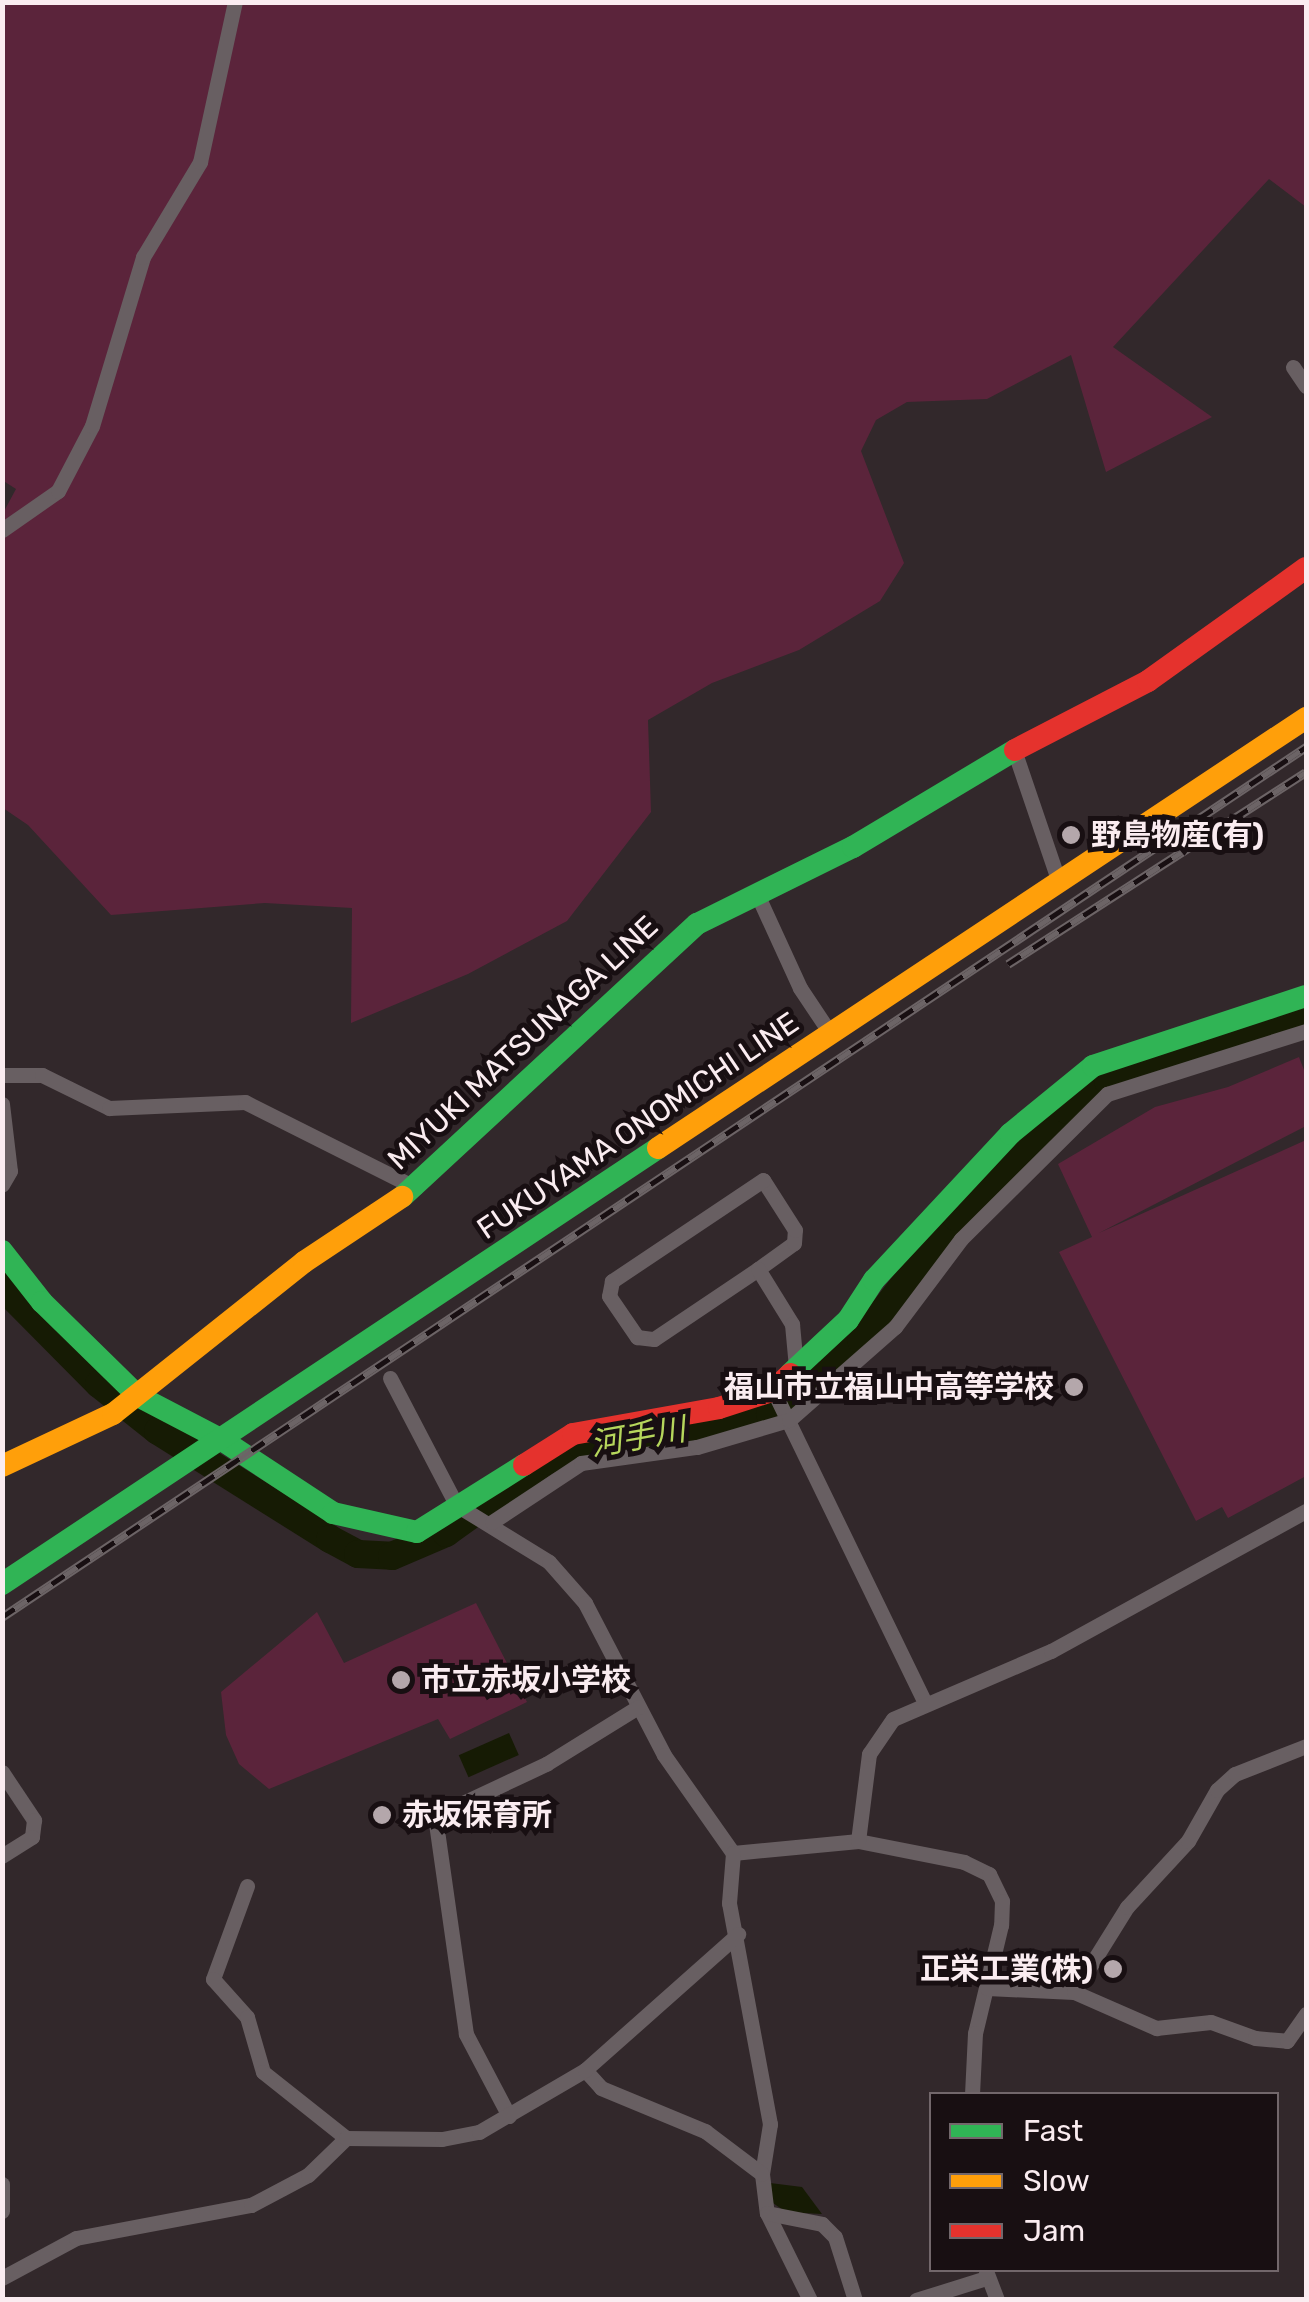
<!DOCTYPE html>
<meta charset="utf-8">
<style>
body{margin:0}
#map{position:relative;width:1309px;height:2302px;overflow:hidden;background:#32282b;font-family:Rubik,"Noto Sans JP",sans-serif}
div>[style]{position:absolute}
.green>*{inset:0;background:#5b243b}
.water>*{inset:0;background:#161b04;transform-origin:0 0}
.river>*{height:28px;margin:-14px;padding:0 14px;transform-origin:14px;border-radius:14px;background:#161b04}
.street>*{height:15px;margin:-7.5px;padding:0 7.5px;transform-origin:7.5px;border-radius:7.5px;background:#685f62}
.fast>*{height:22px;margin:-11px;padding:0 11px;transform-origin:11px;border-radius:11px;background:#30b455}
.slow>*{height:22px;margin:-11px;padding:0 11px;transform-origin:11px;border-radius:11px;background:#ff9f0a}
.jam>*{height:22px;margin:-11px;padding:0 11px;transform-origin:11px;border-radius:11px;background:#e5322d}
.rail>*{height:9px;margin-top:-4.5px;transform-origin:0;background:repeating-linear-gradient(90deg,#180f12 0 15px,#6c6466 0 30px);box-sizing:border-box;border-block:2px solid #6c6466}
.dots>*{width:28px;height:28px;translate:-50% -50%;box-sizing:border-box;border:5px solid #180f12;border-radius:50%}
span{translate:-50% -50%;white-space:nowrap;text-align:center;line-height:1.15;-webkit-text-stroke:10px #180f12;paint-order:stroke}
.poi-label{font-size:30px;color:#faecf0;font-weight:700}
.left{translate:0 -50%;text-align:left}
.right{translate:-100% -50%;text-align:right}
.street-label{font-size:30px;color:#faecf0}
.water-label{font-size:32px;color:#b6d65c;font-style:italic}
.frame{position:absolute;inset:0;border:5px solid #faecf0;pointer-events:none}
.legend{position:absolute;left:929px;top:2092px;width:350px;height:180px;box-sizing:border-box;background:#180f12;border:2px solid #72676b;margin:0;padding:12px 18px;list-style:none;font-size:30px;color:#faecf0}
.legend li{display:flex;align-items:center;gap:20px;height:50px}
.legend b{width:50px;border:2px solid #72676b}
</style>
<div id="map">
<div class="green">
<i style="clip-path:polygon(3px 3px,1306px 3px,1306px 207px,1269px 179px,1113px 347px,1212px 417px,1106px 472px,1071px 355px,987px 399px,907px 402px,876px 420px,861px 451px,904px 563px,880px 601px,799px 650px,712px 683px,648px 720px,651px 812px,567px 921px,468px 974px,351px 1023px,352px 908px,265px 903px,111px 915px,28px 825px,3px 808px,2px 515px,16px 489px,2px 480px)"></i>
<i style="clip-path:polygon(1299px 1057px,1306px 1075px,1306px 1126px,1099px 1233px,1306px 1140px,1306px 1476px,1228px 1518px,1222px 1507px,1196px 1521px,1059px 1252px,1092px 1237px,1058px 1164px,1155px 1107px,1228px 1087px)"></i>
<i style="clip-path:polygon(476px 1603px,527px 1702px,450px 1739px,438px 1719px,269px 1789px,239px 1764px,226px 1735px,221px 1692px,317px 1612px,344px 1663px)"></i>
</div>
<div class="water">
<i style="left:509px;top:1733px;width:24px;height:55px;rotate:66deg"></i>
<i style="clip-path:polygon(770px 2183px,802px 2187px,822px 2214px,786px 2212px,770px 2201px)"></i>
</div>
<div class="river">
<i style="left:2px;top:1286px;width:138px;rotate:45.3deg"></i>
<i style="left:99px;top:1384px;width:75px;rotate:38.5deg"></i>
<i style="left:158px;top:1431px;width:203px;rotate:32.1deg"></i>
<i style="left:330px;top:1539px;width:32px;rotate:28deg"></i>
<i style="left:358px;top:1554px;width:34px;rotate:3deg"></i>
<i style="left:392px;top:1556px;width:59px;rotate:-23.1deg"></i>
<i style="left:446px;top:1533px;width:123px;rotate:-35.8deg"></i>
<i style="left:546px;top:1461px;width:38px;rotate:-25deg"></i>
<i style="left:581px;top:1445px;width:192px;rotate:-9.3deg"></i>
<i style="left:770px;top:1414px;width:42px;rotate:-31.4deg"></i>
<i style="left:806px;top:1392px;width:76px;rotate:-43.4deg"></i>
<i style="left:861px;top:1340px;width:155px;rotate:-52.3deg"></i>
<i style="left:956px;top:1217px;width:154px;rotate:-43.9deg"></i>
<i style="left:1067px;top:1110px;width:50px;rotate:-35.3deg"></i>
<i style="left:1108px;top:1081px;width:208px;rotate:-17.9deg"></i>
</div>
<div class="street">
<i style="left:1293px;top:367px;width:23px;rotate:56deg"></i>
<i style="left:2px;top:530px;width:68px;rotate:-34.9deg"></i>
<i style="left:58px;top:491px;width:73px;rotate:-62.4deg"></i>
<i style="left:92px;top:426px;width:177px;rotate:-73.2deg"></i>
<i style="left:143px;top:257px;width:111px;rotate:-59deg"></i>
<i style="left:200px;top:162px;width:164px;rotate:-77.7deg"></i>
<i style="left:1014px;top:750px;width:139px;rotate:71.2deg"></i>
<i style="left:757px;top:894px;width:103px;rotate:65.4deg"></i>
<i style="left:800px;top:988px;width:54px;rotate:56.3deg"></i>
<i style="left:2px;top:1075px;width:40px"></i>
<i style="left:42px;top:1075px;width:75px;rotate:26.2deg"></i>
<i style="left:109px;top:1108px;width:136px;rotate:-2.5deg"></i>
<i style="left:245px;top:1102px;width:191px;rotate:26.7deg"></i>
<i style="left:2px;top:1104px;width:67px;rotate:83.2deg"></i>
<i style="left:10px;top:1171px;width:16px;rotate:120deg"></i>
<i style="left:758px;top:1269px;width:44px;rotate:-35.8deg"></i>
<i style="left:794px;top:1243px;width:13px;rotate:-86deg"></i>
<i style="left:795px;top:1230px;width:59px;rotate:-122.6deg"></i>
<i style="left:763px;top:1180px;width:182px;rotate:146.2deg"></i>
<i style="left:612px;top:1281px;width:15px;rotate:101deg"></i>
<i style="left:609px;top:1296px;width:50px;rotate:55.7deg"></i>
<i style="left:637px;top:1337px;width:17px;rotate:7deg"></i>
<i style="left:654px;top:1339px;width:125px;rotate:-33.9deg"></i>
<i style="left:758px;top:1269px;width:65px;rotate:58.3deg"></i>
<i style="left:792px;top:1324px;width:43px;rotate:84.7deg"></i>
<i style="left:390px;top:1378px;width:144px;rotate:62.4deg"></i>
<i style="left:775px;top:1394px;width:343px;rotate:64.1deg"></i>
<i style="left:463px;top:1509px;width:101px;rotate:31.6deg"></i>
<i style="left:549px;top:1562px;width:55px;rotate:48.7deg"></i>
<i style="left:585px;top:1603px;width:171px;rotate:62.5deg"></i>
<i style="left:664px;top:1755px;width:120px;rotate:54.9deg"></i>
<i style="left:733px;top:1853px;width:126px;rotate:-5.5deg"></i>
<i style="left:858px;top:1841px;width:108px;rotate:11.2deg"></i>
<i style="left:964px;top:1862px;width:28px;rotate:26deg"></i>
<i style="left:989px;top:1874px;width:30px;rotate:64deg"></i>
<i style="left:1002px;top:1901px;width:24px;rotate:92deg"></i>
<i style="left:1001px;top:1925px;width:111px;rotate:103.5deg"></i>
<i style="left:975px;top:2033px;width:61px;rotate:92.8deg"></i>
<i style="left:492px;top:1522px;width:107px;rotate:-33.5deg"></i>
<i style="left:581px;top:1463px;width:117px;rotate:-7.9deg"></i>
<i style="left:697px;top:1447px;width:96px;rotate:-16.4deg"></i>
<i style="left:789px;top:1420px;width:141px;rotate:-41.3deg"></i>
<i style="left:895px;top:1327px;width:110px;rotate:-53.1deg"></i>
<i style="left:961px;top:1239px;width:206px;rotate:-44.8deg"></i>
<i style="left:1107px;top:1094px;width:209px;rotate:-17.6deg"></i>
<i style="left:2px;top:1772px;width:58px;rotate:56.3deg"></i>
<i style="left:34px;top:1820px;width:17px;rotate:97deg"></i>
<i style="left:32px;top:1837px;width:36px;rotate:148deg"></i>
<i style="left:858px;top:1841px;width:88px;rotate:-82.8deg"></i>
<i style="left:869px;top:1754px;width:42px;rotate:-55.6deg"></i>
<i style="left:893px;top:1719px;width:172px;rotate:-23.3deg"></i>
<i style="left:1051px;top:1651px;width:291px;rotate:-28.8deg"></i>
<i style="left:733px;top:1853px;width:50px;rotate:94.6deg"></i>
<i style="left:729px;top:1903px;width:225px;rotate:79.5deg"></i>
<i style="left:770px;top:2124px;width:51px;rotate:99.1deg"></i>
<i style="left:762px;top:2174px;width:39px;rotate:83deg"></i>
<i style="left:767px;top:2213px;width:97px;rotate:63.7deg"></i>
<i style="left:247px;top:1886px;width:99px;rotate:110.1deg"></i>
<i style="left:213px;top:1979px;width:51px;rotate:48.2deg"></i>
<i style="left:247px;top:2017px;width:57px;rotate:73.8deg"></i>
<i style="left:263px;top:2072px;width:106px;rotate:38.5deg"></i>
<i style="left:987px;top:1988px;width:87px;rotate:2.6deg"></i>
<i style="left:1074px;top:1992px;width:100px;rotate:-58.1deg"></i>
<i style="left:1127px;top:1907px;width:90px;rotate:-47.3deg"></i>
<i style="left:1188px;top:1841px;width:59px;rotate:-60.4deg"></i>
<i style="left:1217px;top:1790px;width:24px;rotate:-42deg"></i>
<i style="left:1235px;top:1774px;width:76px;rotate:-21.5deg"></i>
<i style="left:1074px;top:1992px;width:90px;rotate:23.7deg"></i>
<i style="left:1156px;top:2028px;width:55px;rotate:-6.2deg"></i>
<i style="left:1211px;top:2022px;width:47px;rotate:20deg"></i>
<i style="left:1255px;top:2038px;width:32px;rotate:5deg"></i>
<i style="left:1287px;top:2041px;width:33px;rotate:-55deg"></i>
<i style="left:585px;top:2070px;width:24px;rotate:48deg"></i>
<i style="left:601px;top:2088px;width:113px;rotate:22.5deg"></i>
<i style="left:705px;top:2131px;width:71px;rotate:37deg"></i>
<i style="left:509px;top:2116px;width:93px;rotate:-117.7deg"></i>
<i style="left:466px;top:2034px;width:220px;rotate:-98.1deg"></i>
<i style="left:435px;top:1816px;width:123px;rotate:-25.1deg"></i>
<i style="left:546px;top:1764px;width:108px;rotate:-31.8deg"></i>
<i style="left:2px;top:2184px;width:27px;rotate:90deg"></i>
<i style="left:767px;top:2213px;width:56px;rotate:11.3deg"></i>
<i style="left:822px;top:2224px;width:18px;rotate:45deg"></i>
<i style="left:835px;top:2237px;width:66px;rotate:72.4deg"></i>
<i style="left:986px;top:2271px;width:31px;rotate:69deg"></i>
<i style="left:2px;top:2278px;width:84px;rotate:-28.4deg"></i>
<i style="left:76px;top:2238px;width:178px;rotate:-10.7deg"></i>
<i style="left:251px;top:2205px;width:64px;rotate:-27.8deg"></i>
<i style="left:308px;top:2175px;width:53px;rotate:-44.2deg"></i>
<i style="left:346px;top:2138px;width:96px;rotate:0.6deg"></i>
<i style="left:442px;top:2139px;width:38px;rotate:-11deg"></i>
<i style="left:479px;top:2132px;width:123px;rotate:-30.3deg"></i>
<i style="left:585px;top:2070px;width:205px;rotate:-41.6deg"></i>
<i style="left:916px;top:2300px;width:73px;rotate:-17.4deg"></i>
</div>
<div class="fast">
<i style="left:402px;top:1197px;width:402px;rotate:-42.8deg"></i>
<i style="left:697px;top:924px;width:174px;rotate:-26.3deg"></i>
<i style="left:853px;top:847px;width:189px;rotate:-30.9deg"></i>
<i style="left:2px;top:1251px;width:65px;rotate:51.9deg"></i>
<i style="left:42px;top:1302px;width:134px;rotate:44.4deg"></i>
<i style="left:138px;top:1396px;width:95px;rotate:27.6deg"></i>
<i style="left:222px;top:1440px;width:133px;rotate:33.3deg"></i>
<i style="left:333px;top:1513px;width:86px;rotate:12.7deg"></i>
<i style="left:417px;top:1532px;width:126px;rotate:-32.1deg"></i>
<i style="left:790px;top:1374px;width:79px;rotate:-43deg"></i>
<i style="left:848px;top:1320px;width:48px;rotate:-57deg"></i>
<i style="left:874px;top:1280px;width:200px;rotate:-47deg"></i>
<i style="left:1010px;top:1134px;width:107px;rotate:-39.3deg"></i>
<i style="left:1093px;top:1066px;width:224px;rotate:-18.2deg"></i>
<i style="left:2px;top:1584px;width:788px;rotate:-33.61deg"></i>
</div>
<div class="slow">
<i style="left:658px;top:1148px;width:778px;rotate:-33.57deg"></i>
<i style="left:2px;top:1466px;width:123px;rotate:-25.1deg"></i>
<i style="left:113px;top:1414px;width:244px;rotate:-38.5deg"></i>
<i style="left:304px;top:1262px;width:118px;rotate:-33.6deg"></i>
</div>
<div class="jam">
<i style="left:1015px;top:750px;width:150px;rotate:-27.4deg"></i>
<i style="left:1148px;top:681px;width:194px;rotate:-35.6deg"></i>
<i style="left:524px;top:1465px;width:58px;rotate:-32.3deg"></i>
<i style="left:573px;top:1434px;width:148px;rotate:-10.1deg"></i>
<i style="left:719px;top:1408px;width:56px;rotate:-17.8deg"></i>
<i style="left:772px;top:1391px;width:25px;rotate:-43deg"></i>
</div>
<div class="rail">
<i style="left:1008px;top:964px;width:354px;rotate:-32.8deg"></i>
<i style="left:2px;top:1617px;width:1568px;rotate:-33.71deg"></i>
</div>
<div class="dots">
<i style="left:1071px;top:835px;background:#b4a7ab"></i>
<i style="left:1074px;top:1387px;background:#b4a7ab"></i>
<i style="left:401px;top:1680px;background:#b4a7ab"></i>
<i style="left:382px;top:1815px;background:#b4a7ab"></i>
<i style="left:1113px;top:1969px;background:#b4a7ab"></i>
</div>
<div class="poi-label">
<span class="left" style="left:1091px;top:835px">野島物産(有)</span>
<span class="right" style="left:1054px;top:1387px">福山市立福山中高等学校</span>
<span class="left" style="left:421px;top:1680px">市立赤坂小学校</span>
<span class="left" style="left:402px;top:1815px">赤坂保育所</span>
<span class="right" style="left:1093px;top:1969px">正栄工業(株)</span>
</div>
<div class="street-label">
<span style="left:523px;top:1043px;rotate:-43deg">MIYUKI MATSUNAGA LINE</span>
<span style="left:638px;top:1126px;rotate:-34deg">FUKUYAMA ONOMICHI LINE</span>
</div>
<div class="water-label">
<span style="left:638px;top:1437px;rotate:-10deg">河手川</span>
</div>
<div class="frame"></div>
<ul class="legend">
<li><b style="height:12px;background:#30b455"></b>Fast</li>
<li><b style="height:12px;background:#ff9f0a"></b>Slow</li>
<li><b style="height:12px;background:#e5322d"></b>Jam</li>
</ul>
</div>
